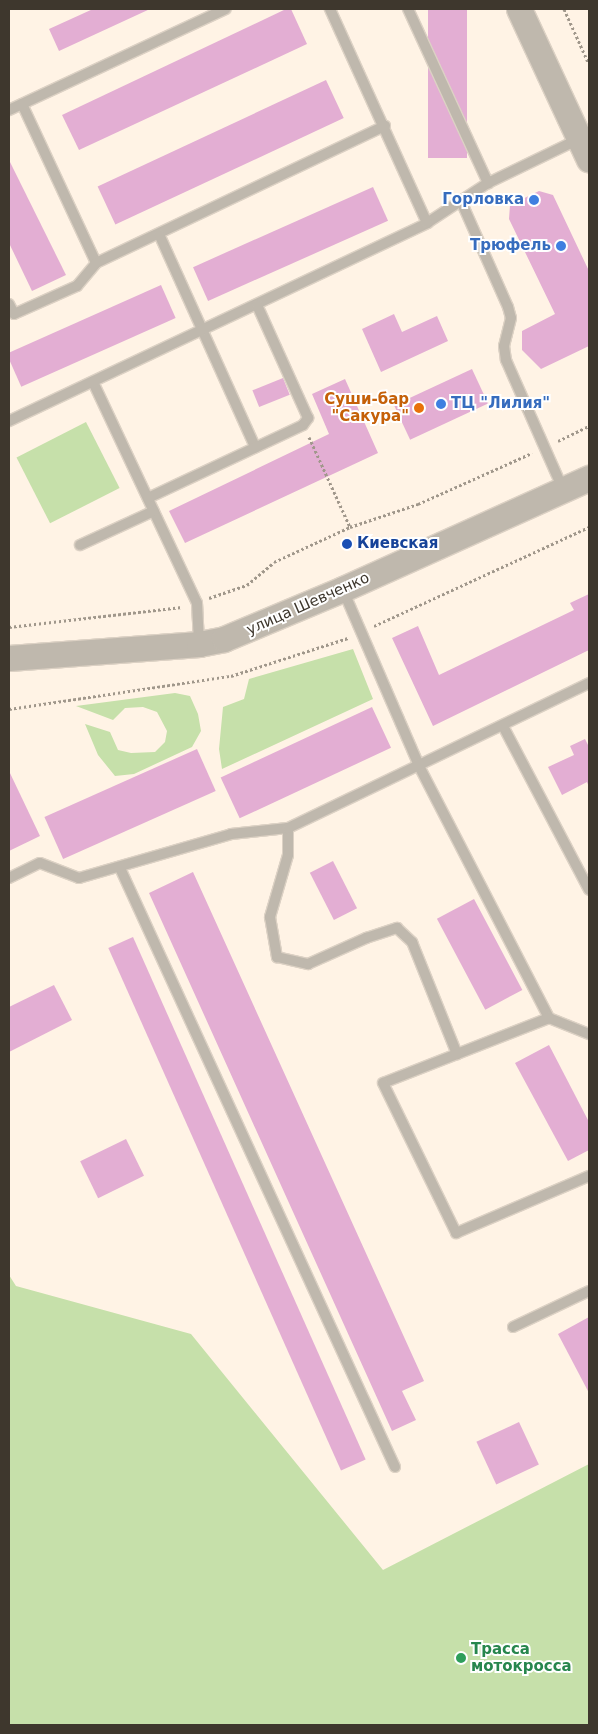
<!DOCTYPE html>
<meta charset="utf-8">
<style>
body{margin:0}
#map{position:relative;width:598px;height:1734px;overflow:hidden;background:#fff3e5;font-family:"DejaVu Sans",sans-serif}
div>[style]{position:absolute}
.green>*{inset:0;background:#c6e0aa;transform-origin:0 0}
.building>*{inset:0;background:#e3aed3;transform-origin:0 0}
.path>*{height:3px;margin-top:-1.5px;transform-origin:0;background:repeating-linear-gradient(90deg,#a0978b 0 2.5px,transparent 0 5px)}
.roads{filter:drop-shadow(1px 0 #dcd1c4) drop-shadow(-1px 0 #dcd1c4) drop-shadow(0 1px #dcd1c4) drop-shadow(0 -1px #dcd1c4)}
.service>*{height:10px;margin:-5px;padding:0 5px;transform-origin:5px;border-radius:5px;background:#bfb8ad}
.tertiary>*{height:25px;margin:-12.5px;padding:0 12.5px;transform-origin:12.5px;border-radius:12.5px;background:#bfb8ad}
.dots>*{width:14px;height:14px;translate:-50% -50%;box-sizing:border-box;border:2px solid #fff;border-radius:50%}
span{translate:-50% -50%;white-space:nowrap;text-align:center;line-height:1.15;-webkit-text-stroke:4px #fff;paint-order:stroke}
.shop-label{font-size:15px;color:#366cbe;font-weight:700}
.right{translate:-100% -50%;text-align:right}
.left{translate:0 -50%;text-align:left}
.food-label{font-size:15px;color:#c56008;font-weight:700}
.transit-label{font-size:15px;color:#164399;font-weight:700}
.street-label{font-size:15px;color:#3e372d}
.leisure-label{font-size:15px;color:#27864d;font-weight:700}
.frame{position:absolute;inset:0;border:10px solid #3e372d;pointer-events:none}
</style>
<div id="map">
<div class="green">
<i style="left:86px;top:422px;width:74px;height:78px;rotate:63deg"></i>
<i style="clip-path:polygon(353px 649px,373px 699px,222px 769px,219px 749px,223px 707px,244px 699px,249px 679px)"></i>
<i style="clip-path:polygon(175px 693px,190px 696px,198px 714px,201px 731px,192px 747px,134px 774px,115px 776px,98px 755px,85px 724px,110px 732px,118px 750px,131px 753px,155px 752px,165px 742px,167px 731px,157px 712px,143px 707px,125px 708px,113px 720px,76px 706px)"></i>
<i style="clip-path:polygon(9px 1275px,16px 1286px,191px 1334px,383px 1570px,589px 1464px,589px 1725px,9px 1725px)"></i>
</div>
<div class="building">
<i style="clip-path:polygon(93px 9px,150px 9px,59px 51px,49px 29px)"></i>
<i style="clip-path:polygon(286px 9px,291px 9px,307px 44px,79px 150px,62px 115px)"></i>
<i style="left:428px;top:9px;width:39px;height:149px"></i>
<i style="left:326px;top:80px;width:42px;height:252px;rotate:65deg"></i>
<i style="clip-path:polygon(9px 160px,66px 275px,32px 291px,9px 243px)"></i>
<i style="left:373px;top:187px;width:37px;height:197px;rotate:66deg"></i>
<i style="clip-path:polygon(539px 191px,553px 195px,589px 271px,589px 346px,541px 369px,522px 350px,522px 331px,555px 314px,509px 219px,510px 205px)"></i>
<i style="left:161px;top:285px;width:36px;height:169px;rotate:66deg"></i>
<i style="clip-path:polygon(394px 314px,402px 332px,437px 316px,448px 341px,381px 372px,362px 329px)"></i>
<i style="left:472px;top:369px;width:38px;height:86px;rotate:65deg"></i>
<i style="left:283px;top:378px;width:18px;height:33px;rotate:68deg"></i>
<i style="clip-path:polygon(345px 379px,378px 453px,185px 543px,169px 511px,329px 434px,312px 394px)"></i>
<i style="clip-path:polygon(589px 594px,589px 650px,433px 726px,392px 638px,418px 626px,439px 675px,574px 610px,570px 603px)"></i>
<i style="left:372px;top:707px;width:45px;height:167px;rotate:65deg"></i>
<i style="clip-path:polygon(585px 739px,589px 747px,589px 787px,587px 782px,562px 795px,548px 767px,574px 755px,570px 746px)"></i>
<i style="left:197px;top:749px;width:46px;height:167px;rotate:66deg"></i>
<i style="clip-path:polygon(9px 771px,40px 836px,9px 851px)"></i>
<i style="left:333px;top:861px;width:53px;height:26px;rotate:63deg"></i>
<i style="clip-path:polygon(193px 872px,424px 1381px,402px 1391px,416px 1420px,392px 1431px,149px 893px)"></i>
<i style="left:474px;top:899px;width:103px;height:42px;rotate:62deg"></i>
<i style="left:133px;top:937px;width:572px;height:27px;rotate:66deg"></i>
<i style="clip-path:polygon(54px 985px,72px 1020px,9px 1052px,9px 1007px)"></i>
<i style="clip-path:polygon(549px 1045px,589px 1122px,589px 1150px,568px 1161px,515px 1063px)"></i>
<i style="left:126px;top:1139px;width:41px;height:51px;rotate:64deg"></i>
<i style="clip-path:polygon(589px 1317px,589px 1393px,558px 1334px)"></i>
<i style="left:519px;top:1422px;width:47px;height:47px;rotate:65deg"></i>
</div>
<div class="path">
<i style="left:564px;top:9px;width:60px;rotate:65.6deg"></i>
<i style="left:309px;top:437px;width:99px;rotate:65.5deg"></i>
<i style="left:558px;top:441px;width:34px;rotate:-26deg"></i>
<i style="left:209px;top:598px;width:40px;rotate:-18.9deg"></i>
<i style="left:247px;top:585px;width:35px;rotate:-40deg"></i>
<i style="left:274px;top:562px;width:84px;rotate:-24.7deg"></i>
<i style="left:350px;top:527px;width:72px;rotate:-18.7deg"></i>
<i style="left:418px;top:504px;width:125px;rotate:-24.1deg"></i>
<i style="left:374px;top:626px;width:237px;rotate:-24.7deg"></i>
<i style="left:9px;top:627px;width:174px;rotate:-6.6deg"></i>
<i style="left:9px;top:709px;width:224px;rotate:-8.5deg"></i>
<i style="left:231px;top:676px;width:123px;rotate:-18deg"></i>
</div>
<div class="roads">
<div class="service">
<i style="left:408px;top:9px;width:192px;rotate:65.3deg"></i>
<i style="left:22px;top:104px;width:175px;rotate:65deg"></i>
<i style="left:96px;top:263px;width:320px;rotate:-25.4deg"></i>
<i style="left:9px;top:110px;width:239px;rotate:-25deg"></i>
<i style="left:461px;top:201px;width:116px;rotate:66.1deg"></i>
<i style="left:508px;top:307px;width:11px;rotate:75deg"></i>
<i style="left:511px;top:318px;width:29px;rotate:104deg"></i>
<i style="left:504px;top:346px;width:14px;rotate:82deg"></i>
<i style="left:506px;top:360px;width:141px;rotate:66.2deg"></i>
<i style="left:427px;top:223px;width:73px;rotate:-33.3deg"></i>
<i style="left:488px;top:183px;width:101px;rotate:-25.8deg"></i>
<i style="left:159px;top:234px;width:234px;rotate:65.7deg"></i>
<i style="left:9px;top:304px;width:11px;rotate:63deg"></i>
<i style="left:14px;top:314px;width:69px;rotate:-24deg"></i>
<i style="left:77px;top:286px;width:30px;rotate:-50deg"></i>
<i style="left:93px;top:382px;width:244px;rotate:64.8deg"></i>
<i style="left:197px;top:603px;width:40px;rotate:87.1deg"></i>
<i style="left:9px;top:421px;width:463px;rotate:-25.3deg"></i>
<i style="left:427px;top:223px;width:235px;rotate:-114.4deg"></i>
<i style="left:148px;top:498px;width:171px;rotate:-25.2deg"></i>
<i style="left:303px;top:425px;width:9px;rotate:-54deg"></i>
<i style="left:308px;top:418px;width:124px;rotate:-114.3deg"></i>
<i style="left:80px;top:545px;width:81px;rotate:-24.7deg"></i>
<i style="left:343px;top:590px;width:192px;rotate:66.6deg"></i>
<i style="left:419px;top:766px;width:284px;rotate:62.7deg"></i>
<i style="left:549px;top:1018px;width:43px;rotate:21.8deg"></i>
<i style="left:503px;top:726px;width:185px;rotate:62.3deg"></i>
<i style="left:288px;top:828px;width:27px;rotate:90deg"></i>
<i style="left:288px;top:855px;width:65px;rotate:106.2deg"></i>
<i style="left:270px;top:917px;width:41px;rotate:80.1deg"></i>
<i style="left:277px;top:957px;width:32px;rotate:13deg"></i>
<i style="left:308px;top:964px;width:64px;rotate:-24.1deg"></i>
<i style="left:366px;top:938px;width:33px;rotate:-18deg"></i>
<i style="left:397px;top:928px;width:21px;rotate:43deg"></i>
<i style="left:412px;top:942px;width:121px;rotate:68.1deg"></i>
<i style="left:120px;top:868px;width:659px;rotate:65.34deg"></i>
<i style="left:9px;top:878px;width:34px;rotate:-26deg"></i>
<i style="left:40px;top:863px;width:42px;rotate:21deg"></i>
<i style="left:79px;top:878px;width:158px;rotate:-16.1deg"></i>
<i style="left:231px;top:834px;width:57px;rotate:-6deg"></i>
<i style="left:288px;top:828px;width:334px;rotate:-25.7deg"></i>
<i style="left:549px;top:1018px;width:178px;rotate:158.6deg"></i>
<i style="left:383px;top:1083px;width:167px;rotate:64deg"></i>
<i style="left:456px;top:1233px;width:145px;rotate:-23.2deg"></i>
<i style="left:513px;top:1327px;width:84px;rotate:-25.3deg"></i>
</div>
<div class="tertiary">
<i style="left:519px;top:9px;width:166px;rotate:65.1deg"></i>
<i style="left:9px;top:658px;width:191px;rotate:-4.2deg"></i>
<i style="left:199px;top:644px;width:25px;rotate:-11deg"></i>
<i style="left:224px;top:639px;width:129px;rotate:-22.8deg"></i>
<i style="left:343px;top:589px;width:270px;rotate:-24.3deg"></i>
</div>
</div>
<div class="dots">
<i style="left:534px;top:200px;background:#3f7fe0"></i>
<i style="left:561px;top:246px;background:#3f7fe0"></i>
<i style="left:441px;top:404px;background:#3f7fe0"></i>
<i style="left:419px;top:408px;background:#e8710a"></i>
<i style="left:347px;top:544px;background:#1a4fb4"></i>
<i style="left:461px;top:1658px;background:#2e9e5b"></i>
</div>
<div class="shop-label">
<span class="right" style="left:524px;top:200px">Горловка</span>
<span class="right" style="left:551px;top:246px">Трюфель</span>
<span class="left" style="left:451px;top:404px">ТЦ "Лилия"</span>
</div>
<div class="food-label">
<span class="right" style="left:409px;top:408px">Суши-бар<br>"Сакура"</span>
</div>
<div class="transit-label">
<span class="left" style="left:357px;top:544px">Киевская</span>
</div>
<div class="street-label">
<span style="left:308px;top:604px;rotate:-24deg">улица Шевченко</span>
</div>
<div class="leisure-label">
<span class="left" style="left:471px;top:1658px">Трасса<br>мотокросса</span>
</div>
<div class="frame"></div>
</div>
